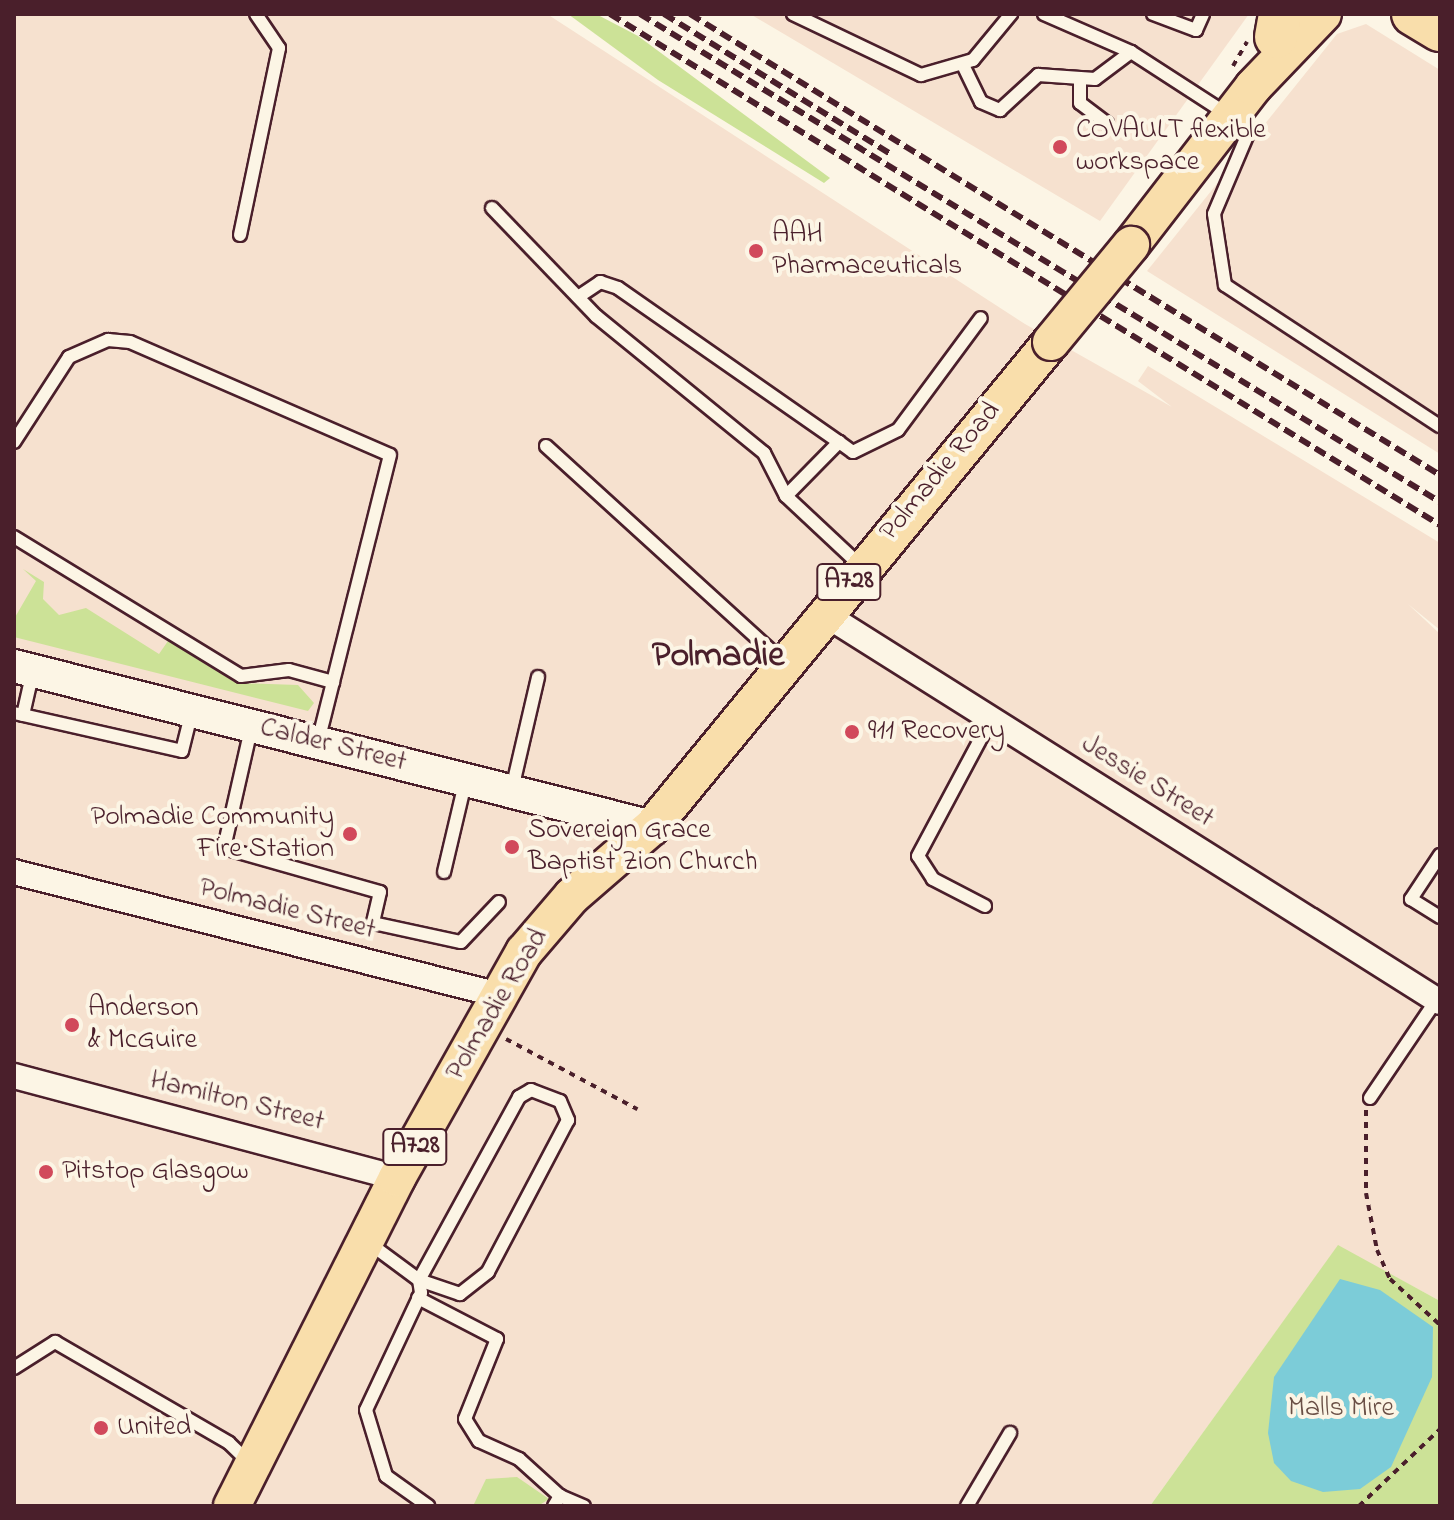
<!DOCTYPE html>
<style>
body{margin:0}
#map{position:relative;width:1454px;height:1520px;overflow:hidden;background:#fcf5e5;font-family:"Indie Flower",sans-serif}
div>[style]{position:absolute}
.built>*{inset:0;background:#f6e1cf}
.green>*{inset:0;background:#cce297}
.water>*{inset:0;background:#7cccd8}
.path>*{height:4px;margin-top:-2px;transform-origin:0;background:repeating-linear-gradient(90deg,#4a1f2b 0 6px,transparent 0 12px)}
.roads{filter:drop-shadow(2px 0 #4a1f2b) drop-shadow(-2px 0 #4a1f2b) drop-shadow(0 2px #4a1f2b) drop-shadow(0 -2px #4a1f2b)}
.lane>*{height:12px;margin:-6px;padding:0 6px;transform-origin:6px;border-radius:6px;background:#fcf5e5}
.street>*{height:24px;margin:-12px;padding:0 12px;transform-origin:12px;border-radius:12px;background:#fcf5e5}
.secondary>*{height:32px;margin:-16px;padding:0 16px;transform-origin:16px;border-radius:16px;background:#fcf5e5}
.primary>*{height:36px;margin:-18px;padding:0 18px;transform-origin:18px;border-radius:18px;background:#f9deab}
.highway>*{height:42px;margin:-21px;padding:0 21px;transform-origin:21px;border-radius:21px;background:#f9deab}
.rail>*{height:6px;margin-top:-3px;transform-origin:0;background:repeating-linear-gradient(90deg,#4a1f2b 0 12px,transparent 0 18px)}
.bridges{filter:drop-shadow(2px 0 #4a1f2b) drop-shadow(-2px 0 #4a1f2b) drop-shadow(0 2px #4a1f2b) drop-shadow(0 -2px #4a1f2b)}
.primary-bridge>*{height:36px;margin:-18px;padding:0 18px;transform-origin:18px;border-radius:18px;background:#f9deab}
.dots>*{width:22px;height:22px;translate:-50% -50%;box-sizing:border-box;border:4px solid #fcf5e5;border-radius:50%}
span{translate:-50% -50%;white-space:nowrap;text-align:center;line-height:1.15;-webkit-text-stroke:8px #fcf5e5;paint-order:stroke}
.shield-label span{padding:2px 6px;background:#fcf5e5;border:2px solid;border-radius:6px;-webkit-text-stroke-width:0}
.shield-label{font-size:26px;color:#4a1f2b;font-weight:700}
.poi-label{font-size:28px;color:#4a1f2b}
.left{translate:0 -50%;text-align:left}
.right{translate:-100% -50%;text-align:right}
.street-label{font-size:28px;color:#4a1f2b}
.park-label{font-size:28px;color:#6a5046}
.district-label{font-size:36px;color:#4a1f2b;font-weight:700}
.frame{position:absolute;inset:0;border:16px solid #4a1f2b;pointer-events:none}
</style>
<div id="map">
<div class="built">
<i style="clip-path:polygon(14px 14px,547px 14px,1025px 324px,1172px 407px,1138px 381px,1148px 366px,1440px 543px,1440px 630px,1408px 604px,1440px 634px,1440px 1301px,1338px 1246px,1150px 1506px,14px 1506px)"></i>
<i style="clip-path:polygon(750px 14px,1249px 14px,1100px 221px)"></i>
<i style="clip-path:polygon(1366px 24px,1440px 70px,1440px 454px,1147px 271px,1337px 34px)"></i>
</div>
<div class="green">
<i style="clip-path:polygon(568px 14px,596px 14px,638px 36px,830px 178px,824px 183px,658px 80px)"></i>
<i style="clip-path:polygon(23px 569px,44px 582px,43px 599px,59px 615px,86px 608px,159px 654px,168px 641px,236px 683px,298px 685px,314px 703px,308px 711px,14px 637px,14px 619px,36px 581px)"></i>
<i style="clip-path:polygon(1338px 1245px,1440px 1301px,1440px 1506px,1150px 1506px)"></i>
<i style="clip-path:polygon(517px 1477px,549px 1499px,538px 1506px,473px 1506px,486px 1479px)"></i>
</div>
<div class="water">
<i style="clip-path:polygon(1340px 1279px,1380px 1290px,1433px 1327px,1432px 1377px,1391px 1467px,1360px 1489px,1323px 1492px,1291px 1481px,1274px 1463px,1268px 1433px,1274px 1377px)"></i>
</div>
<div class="path">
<i style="left:1233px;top:66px;width:28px;rotate:-60deg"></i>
<i style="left:506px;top:1039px;width:149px;rotate:28.1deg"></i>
<i style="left:1366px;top:1110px;width:83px;rotate:90deg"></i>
<i style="left:1366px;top:1193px;width:58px;rotate:79.1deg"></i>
<i style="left:1377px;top:1250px;width:32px;rotate:66deg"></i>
<i style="left:1390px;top:1279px;width:68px;rotate:42.6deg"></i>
<i style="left:1359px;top:1506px;width:112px;rotate:-43.5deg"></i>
</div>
<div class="roads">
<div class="lane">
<i style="left:793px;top:14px;width:142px;rotate:25.5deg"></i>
<i style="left:921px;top:75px;width:54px;rotate:-16.1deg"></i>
<i style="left:973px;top:60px;width:60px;rotate:-50.4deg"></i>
<i style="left:1044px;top:14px;width:95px;rotate:23.6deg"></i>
<i style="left:1131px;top:52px;width:142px;rotate:32.9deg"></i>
<i style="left:1250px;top:129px;width:92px;rotate:113deg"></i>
<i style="left:1214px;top:214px;width:72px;rotate:81.2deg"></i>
<i style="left:1225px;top:285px;width:257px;rotate:33.3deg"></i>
<i style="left:1153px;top:14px;width:46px;rotate:20.4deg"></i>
<i style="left:1196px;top:30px;width:17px;rotate:-66deg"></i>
<i style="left:963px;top:65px;width:41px;rotate:64.1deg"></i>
<i style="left:981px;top:102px;width:21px;rotate:23deg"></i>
<i style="left:1000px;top:110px;width:52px;rotate:-42.6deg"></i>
<i style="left:1038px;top:75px;width:57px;rotate:4deg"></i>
<i style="left:1095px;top:79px;width:45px;rotate:-36.9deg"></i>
<i style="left:1080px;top:79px;width:24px;rotate:90deg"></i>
<i style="left:1080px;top:103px;width:34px;rotate:37deg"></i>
<i style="left:492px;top:208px;width:150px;rotate:46.1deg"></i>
<i style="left:596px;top:316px;width:217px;rotate:39.2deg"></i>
<i style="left:764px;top:453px;width:48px;rotate:62.9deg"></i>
<i style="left:786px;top:496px;width:104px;rotate:43.1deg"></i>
<i style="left:240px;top:235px;width:191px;rotate:-78.2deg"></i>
<i style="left:279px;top:48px;width:41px;rotate:-124.1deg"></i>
<i style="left:578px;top:297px;width:27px;rotate:-34deg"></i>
<i style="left:600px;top:282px;width:19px;rotate:18deg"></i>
<i style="left:618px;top:288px;width:269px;rotate:34.9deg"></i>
<i style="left:14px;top:442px;width:101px;rotate:-57.1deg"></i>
<i style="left:69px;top:357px;width:43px;rotate:-23.6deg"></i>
<i style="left:108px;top:340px;width:22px;rotate:5deg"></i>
<i style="left:130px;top:342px;width:283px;rotate:23.5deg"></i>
<i style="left:390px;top:455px;width:296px;rotate:104.1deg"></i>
<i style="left:546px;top:446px;width:321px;rotate:42.3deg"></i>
<i style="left:786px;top:496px;width:76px;rotate:-45.5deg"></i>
<i style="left:839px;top:442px;width:17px;rotate:36deg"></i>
<i style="left:853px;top:452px;width:50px;rotate:-26.1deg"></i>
<i style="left:898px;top:430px;width:139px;rotate:-53.5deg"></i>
<i style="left:14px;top:537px;width:266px;rotate:31.5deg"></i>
<i style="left:241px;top:676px;width:48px;rotate:-7.1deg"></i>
<i style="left:289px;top:670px;width:46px;rotate:15.3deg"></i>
<i style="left:14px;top:713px;width:172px;rotate:12.7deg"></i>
<i style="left:182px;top:751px;width:38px;rotate:-76deg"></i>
<i style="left:23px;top:715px;width:45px;rotate:-77.2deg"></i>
<i style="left:251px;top:729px;width:122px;rotate:102.8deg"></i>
<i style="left:224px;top:848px;width:162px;rotate:15.8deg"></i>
<i style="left:380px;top:892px;width:32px;rotate:103deg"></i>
<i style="left:373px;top:923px;width:90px;rotate:12.2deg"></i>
<i style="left:461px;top:942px;width:55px;rotate:-46.5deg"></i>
<i style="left:512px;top:789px;width:115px;rotate:-76.9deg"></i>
<i style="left:1440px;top:855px;width:53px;rotate:123.4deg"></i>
<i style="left:1411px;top:899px;width:34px;rotate:32deg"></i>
<i style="left:444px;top:872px;width:91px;rotate:-76.7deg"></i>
<i style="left:985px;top:906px;width:59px;rotate:-152.6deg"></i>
<i style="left:933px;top:879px;width:27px;rotate:-123deg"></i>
<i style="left:918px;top:856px;width:155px;rotate:-61.9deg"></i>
<i style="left:531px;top:1090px;width:31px;rotate:21deg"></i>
<i style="left:560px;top:1101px;width:21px;rotate:67deg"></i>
<i style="left:568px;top:1120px;width:172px;rotate:117.8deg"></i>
<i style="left:488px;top:1272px;width:36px;rotate:142deg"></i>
<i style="left:460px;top:1294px;width:43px;rotate:-161.1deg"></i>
<i style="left:419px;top:1280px;width:209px;rotate:-61.3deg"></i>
<i style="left:519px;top:1097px;width:14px;rotate:-30deg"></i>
<i style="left:1370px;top:1098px;width:120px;rotate:-55.9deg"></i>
<i style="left:369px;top:1243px;width:62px;rotate:36.5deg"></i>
<i style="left:419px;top:1280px;width:13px;rotate:81deg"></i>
<i style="left:421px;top:1293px;width:129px;rotate:115.2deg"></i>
<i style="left:366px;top:1410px;width:69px;rotate:73.1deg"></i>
<i style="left:386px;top:1476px;width:52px;rotate:35.5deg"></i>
<i style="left:418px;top:1298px;width:89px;rotate:27.4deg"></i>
<i style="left:497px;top:1339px;width:86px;rotate:111.8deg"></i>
<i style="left:465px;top:1419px;width:26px;rotate:58deg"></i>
<i style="left:479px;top:1441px;width:44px;rotate:24.2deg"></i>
<i style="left:519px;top:1459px;width:55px;rotate:42.1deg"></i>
<i style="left:14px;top:1368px;width:49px;rotate:-32.4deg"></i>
<i style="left:55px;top:1342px;width:201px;rotate:30.1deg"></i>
<i style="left:229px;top:1443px;width:28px;rotate:44deg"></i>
<i style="left:554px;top:1506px;width:12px;rotate:-59deg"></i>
<i style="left:560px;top:1496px;width:26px;rotate:23deg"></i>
<i style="left:967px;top:1506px;width:85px;rotate:-59.5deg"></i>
</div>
<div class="street">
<i style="left:823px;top:613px;width:729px;rotate:32.23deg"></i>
<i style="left:14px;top:872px;width:500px;rotate:14.23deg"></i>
<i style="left:14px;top:1076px;width:396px;rotate:14.9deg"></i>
</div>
<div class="secondary">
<i style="left:14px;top:666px;width:658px;rotate:14.16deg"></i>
</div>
<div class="primary">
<i style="left:1131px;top:245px;width:200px;rotate:-52.3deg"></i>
<i style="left:1253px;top:87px;width:101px;rotate:-46.2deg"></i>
<i style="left:232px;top:1506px;width:367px;rotate:-63.3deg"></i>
<i style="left:397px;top:1178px;width:259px;rotate:-60.7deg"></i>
<i style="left:524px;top:952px;width:74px;rotate:-49.4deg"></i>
<i style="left:572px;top:896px;width:106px;rotate:-40.8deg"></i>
<i style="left:652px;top:827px;width:628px;rotate:-50.56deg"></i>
</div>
<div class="highway">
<i style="left:1413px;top:14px;width:31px;rotate:31deg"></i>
<i style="left:1276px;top:37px;width:23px;rotate:-80deg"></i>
</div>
</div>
<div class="rail">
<i style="left:610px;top:14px;width:975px;rotate:31.62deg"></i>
<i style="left:640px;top:14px;width:937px;rotate:31.38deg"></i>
<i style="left:664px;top:14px;width:268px;rotate:31.7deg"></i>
<i style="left:690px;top:14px;width:880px;rotate:31.58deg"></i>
</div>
<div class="bridges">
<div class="primary-bridge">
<i style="left:1051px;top:342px;width:126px;rotate:-50.5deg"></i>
</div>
</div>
<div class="dots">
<i style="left:1060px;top:147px;background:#d1495b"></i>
<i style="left:756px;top:251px;background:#d1495b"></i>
<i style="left:852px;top:732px;background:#d1495b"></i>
<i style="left:350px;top:834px;background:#d1495b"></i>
<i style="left:512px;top:847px;background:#d1495b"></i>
<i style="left:72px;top:1025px;background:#d1495b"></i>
<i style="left:46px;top:1172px;background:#d1495b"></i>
<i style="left:101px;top:1428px;background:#d1495b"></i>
</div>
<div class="shield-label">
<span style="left:849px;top:582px">A728</span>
<span style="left:415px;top:1147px">A728</span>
</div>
<div class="poi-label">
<span class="left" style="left:1076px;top:147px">COVAULT flexible<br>workspace</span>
<span class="left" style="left:772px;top:251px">AAH<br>Pharmaceuticals</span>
<span class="left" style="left:868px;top:732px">911 Recovery</span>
<span class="right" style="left:334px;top:834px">Polmadie Community<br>Fire Station</span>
<span class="left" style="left:528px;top:847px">Sovereign Grace<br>Baptist Zion Church</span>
<span class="left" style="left:88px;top:1025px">Anderson<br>&amp; McGuire</span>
<span class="left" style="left:62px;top:1172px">Pitstop Glasgow</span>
<span class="left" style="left:117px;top:1428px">United</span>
</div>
<div class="street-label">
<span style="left:941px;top:472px;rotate:-50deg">Polmadie Road</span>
<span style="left:333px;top:746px;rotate:14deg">Calder Street</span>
<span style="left:1147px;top:782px;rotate:32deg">Jessie Street</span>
<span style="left:287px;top:910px;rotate:14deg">Polmadie Street</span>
<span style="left:498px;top:1005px;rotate:-59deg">Polmadie Road</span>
<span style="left:237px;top:1102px;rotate:14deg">Hamilton Street</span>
</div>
<div class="park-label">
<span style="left:1341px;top:1409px">Malls Mire</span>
</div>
<div class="district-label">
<span style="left:718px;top:657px">Polmadie</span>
</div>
<div class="frame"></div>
</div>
